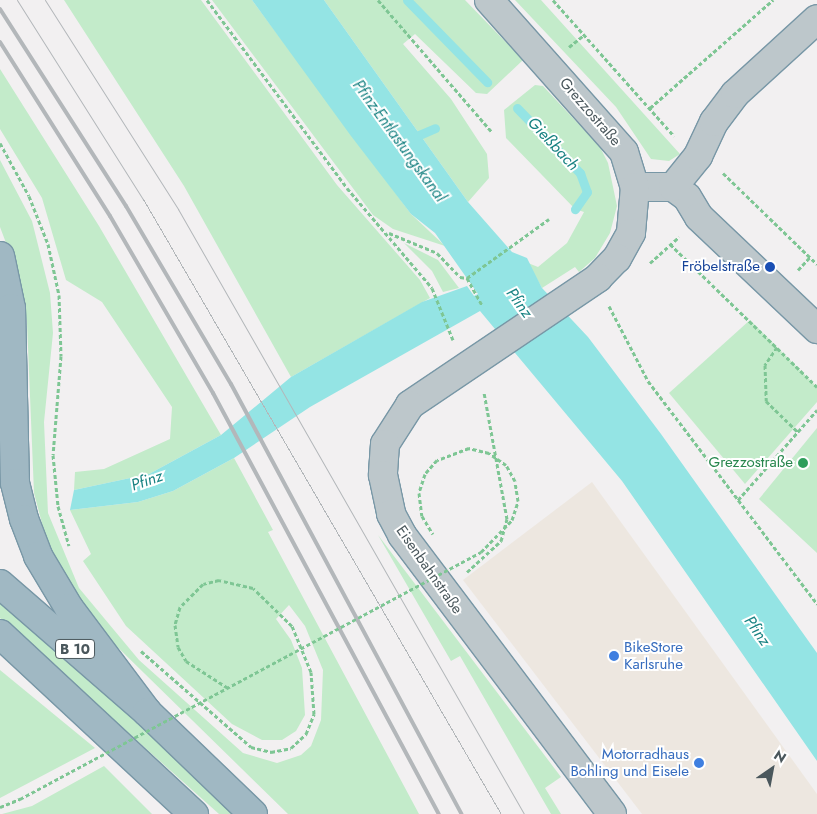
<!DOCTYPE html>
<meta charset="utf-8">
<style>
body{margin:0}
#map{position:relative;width:817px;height:814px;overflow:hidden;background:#f2f0f1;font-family:Jost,sans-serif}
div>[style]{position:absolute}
.commercial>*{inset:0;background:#ede7e0}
.green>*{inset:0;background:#c3ebca}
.water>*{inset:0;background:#94e4e4}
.stream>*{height:9px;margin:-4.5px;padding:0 4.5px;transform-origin:4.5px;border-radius:4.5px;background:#94e4e4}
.path>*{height:3px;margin-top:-1.5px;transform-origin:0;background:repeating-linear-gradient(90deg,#7ec694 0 4px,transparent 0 6.5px)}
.roads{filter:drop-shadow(1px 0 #7897a6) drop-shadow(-1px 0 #7897a6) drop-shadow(0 1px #7897a6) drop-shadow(0 -1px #7897a6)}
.minor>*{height:28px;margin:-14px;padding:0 14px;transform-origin:14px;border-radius:14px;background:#bdc7cb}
.tertiary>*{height:28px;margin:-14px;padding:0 14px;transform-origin:14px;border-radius:14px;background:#bdc7cb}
.trunk>*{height:28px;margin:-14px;padding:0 14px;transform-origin:14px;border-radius:14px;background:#a0b8c3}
.tram>*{height:1px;margin:-0.5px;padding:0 0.5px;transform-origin:0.5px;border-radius:0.5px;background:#b3b7ba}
.rail>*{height:4px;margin:-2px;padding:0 2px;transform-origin:2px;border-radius:2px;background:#b3b7ba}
.path-bridge>*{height:3px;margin-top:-1.5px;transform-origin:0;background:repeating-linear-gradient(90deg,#7ec694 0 4px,transparent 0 6.5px)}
.dots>*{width:14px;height:14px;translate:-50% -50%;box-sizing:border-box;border:2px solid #fff;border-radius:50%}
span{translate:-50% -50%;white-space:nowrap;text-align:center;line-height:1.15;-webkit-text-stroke:4px #fff;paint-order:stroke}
.shield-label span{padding:1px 4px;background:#fff;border:1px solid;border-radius:4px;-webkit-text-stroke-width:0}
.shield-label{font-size:14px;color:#4a575c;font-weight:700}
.street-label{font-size:15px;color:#4a575c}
.transit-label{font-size:15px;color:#164399}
.right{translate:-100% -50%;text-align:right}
.leisure-label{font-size:15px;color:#27864d}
.shop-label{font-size:15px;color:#366cbe}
.left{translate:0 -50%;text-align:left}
.water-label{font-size:16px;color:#188282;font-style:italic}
.north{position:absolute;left:747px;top:744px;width:50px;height:50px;-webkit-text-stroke:4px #fff;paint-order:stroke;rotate:33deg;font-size:14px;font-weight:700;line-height:20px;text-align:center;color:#4a575c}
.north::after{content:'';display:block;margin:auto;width:18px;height:22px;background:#4a575c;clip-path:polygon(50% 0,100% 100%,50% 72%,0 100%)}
</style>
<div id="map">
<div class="commercial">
<i style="clip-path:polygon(592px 482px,817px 794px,817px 814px,642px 814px,463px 580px)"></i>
</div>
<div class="green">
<i style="clip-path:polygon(64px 0,201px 0,337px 185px,420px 280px,430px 298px,291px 377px,184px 186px)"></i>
<i style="clip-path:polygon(212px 0,252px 0,411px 214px,445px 246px,393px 229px,373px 215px)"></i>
<i style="clip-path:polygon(324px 0,465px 0,523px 60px,487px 94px,476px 93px,415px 34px,403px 44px,451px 99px,487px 154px,489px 178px,468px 202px)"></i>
<i style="clip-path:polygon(515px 0,541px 0,680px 154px,669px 161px,651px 159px,616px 107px)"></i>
<i style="clip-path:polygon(0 69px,99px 226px,221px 435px,149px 474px,74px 490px,75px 472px,104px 469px,170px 439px,172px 407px,102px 302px,66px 280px,42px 198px,0 129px)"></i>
<i style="clip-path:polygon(535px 85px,543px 86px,600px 147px,608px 163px,617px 206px,610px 233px,595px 258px,579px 272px,575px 267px,542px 288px,528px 263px,538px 267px,567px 243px,584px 212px,575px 209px,506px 138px,504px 110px)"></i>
<i style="clip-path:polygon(0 160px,32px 221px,50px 293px,53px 333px,44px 422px,48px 513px,79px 588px,139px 660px,243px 753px,277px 763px,301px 755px,311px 746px,321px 720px,323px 670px,305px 626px,289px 605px,276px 619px,291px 640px,302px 668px,305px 715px,296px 731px,282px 740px,262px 740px,232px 724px,126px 626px,83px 561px,91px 554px,70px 510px,138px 502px,173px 491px,234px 458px,273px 530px,268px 532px,419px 814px,288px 814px,96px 626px,49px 550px,34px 493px,27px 323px,17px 272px,0 227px)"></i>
<i style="clip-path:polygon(404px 243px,438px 260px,459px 288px,443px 292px,432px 271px)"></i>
<i style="clip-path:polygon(750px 320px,817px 387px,817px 402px,745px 484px,669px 393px)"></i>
<i style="clip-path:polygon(817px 428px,817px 553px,759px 499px)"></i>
<i style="clip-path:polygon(378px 535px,561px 777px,545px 788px,561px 814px,551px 814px,460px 656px,451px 661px)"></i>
<i style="clip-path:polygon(0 600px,76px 665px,238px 814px,219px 814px,0 618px)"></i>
<i style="clip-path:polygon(0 670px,95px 748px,0 798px)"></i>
<i style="clip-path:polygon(104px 766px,152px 814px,2px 814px,32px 806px)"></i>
</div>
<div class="water">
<i style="clip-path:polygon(252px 0,324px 0,468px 202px,512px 252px,527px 258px,542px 288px,588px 337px,661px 434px,817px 653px,817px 761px,622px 481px,480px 311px,310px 407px,234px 458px,173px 491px,138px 502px,70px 510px,74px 490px,149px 474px,221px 435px,291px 377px,422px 302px,467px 286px,474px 296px,478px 294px,435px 233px,411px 214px,351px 136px)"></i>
</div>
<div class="stream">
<i style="left:407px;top:0;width:115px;rotate:45.7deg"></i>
<i style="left:517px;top:108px;width:91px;rotate:45.9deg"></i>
<i style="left:580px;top:173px;width:20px;rotate:70deg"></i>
<i style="left:587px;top:192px;width:21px;rotate:125deg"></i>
<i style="left:412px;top:138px;width:25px;rotate:-23deg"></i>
</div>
<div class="path">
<i style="left:207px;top:0;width:234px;rotate:53.3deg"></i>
<i style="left:347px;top:188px;width:131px;rotate:49.6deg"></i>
<i style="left:432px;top:288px;width:56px;rotate:68deg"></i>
<i style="left:378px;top:0;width:174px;rotate:49.2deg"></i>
<i style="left:553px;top:0;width:182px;rotate:48.3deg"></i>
<i style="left:569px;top:47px;width:19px;rotate:-39deg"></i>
<i style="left:650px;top:108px;width:164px;rotate:-41.3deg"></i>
<i style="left:0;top:143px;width:60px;rotate:61.3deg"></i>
<i style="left:29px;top:196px;width:52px;rotate:68.4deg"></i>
<i style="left:48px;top:244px;width:52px;rotate:77.8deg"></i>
<i style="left:59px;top:295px;width:61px;rotate:88.1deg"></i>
<i style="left:61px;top:356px;width:99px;rotate:94.6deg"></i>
<i style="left:53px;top:455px;width:51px;rotate:84.4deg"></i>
<i style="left:58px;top:506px;width:41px;rotate:74.6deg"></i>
<i style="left:723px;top:173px;width:131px;rotate:44.1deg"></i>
<i style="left:389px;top:233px;width:52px;rotate:22.6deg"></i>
<i style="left:437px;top:253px;width:33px;rotate:46deg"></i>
<i style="left:460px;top:277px;width:7px;rotate:8deg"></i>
<i style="left:467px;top:278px;width:101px;rotate:-35.7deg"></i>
<i style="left:670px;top:244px;width:205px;rotate:44.2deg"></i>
<i style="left:650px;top:263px;width:39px;rotate:-42deg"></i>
<i style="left:798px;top:270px;width:18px;rotate:-47deg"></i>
<i style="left:467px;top:278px;width:31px;rotate:61deg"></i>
<i style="left:609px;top:306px;width:85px;rotate:62.5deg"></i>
<i style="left:648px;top:381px;width:280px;rotate:52.8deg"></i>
<i style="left:777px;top:347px;width:22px;rotate:124deg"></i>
<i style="left:765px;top:365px;width:36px;rotate:88deg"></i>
<i style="left:766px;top:401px;width:45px;rotate:44.1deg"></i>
<i style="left:738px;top:500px;width:120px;rotate:-48.7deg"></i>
<i style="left:467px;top:572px;width:46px;rotate:-42.4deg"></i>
<i style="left:501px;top:541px;width:23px;rotate:-75deg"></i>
<i style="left:507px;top:519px;width:129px;rotate:-100.3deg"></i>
<i style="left:141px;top:651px;width:146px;rotate:41.1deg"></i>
<i style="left:251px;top:747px;width:21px;rotate:14deg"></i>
<i style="left:271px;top:752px;width:20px;rotate:-11deg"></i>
<i style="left:291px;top:748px;width:21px;rotate:-43deg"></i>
<i style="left:306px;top:734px;width:22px;rotate:-68deg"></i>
<i style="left:314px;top:714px;width:42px;rotate:-94.1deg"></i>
<i style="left:311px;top:672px;width:50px;rotate:-112.4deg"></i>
<i style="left:292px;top:626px;width:54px;rotate:-135.7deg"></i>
<i style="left:253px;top:588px;width:35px;rotate:-167deg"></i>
<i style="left:219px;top:580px;width:16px;rotate:166deg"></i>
<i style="left:203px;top:584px;width:33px;rotate:135deg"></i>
<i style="left:180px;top:607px;width:19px;rotate:106deg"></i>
<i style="left:175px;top:625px;width:22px;rotate:82deg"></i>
<i style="left:178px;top:647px;width:16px;rotate:60deg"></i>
<i style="left:186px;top:661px;width:50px;rotate:32.7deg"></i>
<i style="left:0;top:807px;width:22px;rotate:-22deg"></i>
</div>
<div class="roads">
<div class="minor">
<i style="left:635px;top:187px;width:38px"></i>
<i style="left:673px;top:187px;width:17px;rotate:36deg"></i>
<i style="left:687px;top:197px;width:23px;rotate:59deg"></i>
<i style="left:699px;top:217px;width:163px;rotate:43.5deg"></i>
<i style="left:673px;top:187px;width:40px;rotate:-51deg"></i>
<i style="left:698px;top:156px;width:38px;rotate:-65deg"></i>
<i style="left:714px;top:122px;width:35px;rotate:-53deg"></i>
<i style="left:735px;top:94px;width:111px;rotate:-42.4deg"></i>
</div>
<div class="tertiary">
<i style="left:489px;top:0;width:203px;rotate:48.4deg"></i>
<i style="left:624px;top:152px;width:37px;rotate:73deg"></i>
<i style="left:635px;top:187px;width:46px;rotate:95deg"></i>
<i style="left:631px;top:233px;width:29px;rotate:119deg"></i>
<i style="left:617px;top:258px;width:28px;rotate:134deg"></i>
<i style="left:598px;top:278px;width:227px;rotate:146deg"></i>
<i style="left:410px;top:405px;width:46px;rotate:122.7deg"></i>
<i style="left:385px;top:444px;width:31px;rotate:94deg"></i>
<i style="left:383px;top:475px;width:40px;rotate:78deg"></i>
<i style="left:391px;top:514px;width:24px;rotate:62deg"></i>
<i style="left:402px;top:535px;width:349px;rotate:53deg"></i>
</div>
<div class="trunk">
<i style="left:0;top:256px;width:53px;rotate:78.1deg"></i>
<i style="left:11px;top:308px;width:175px;rotate:88.7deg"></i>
<i style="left:15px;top:483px;width:37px;rotate:76deg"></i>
<i style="left:24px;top:519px;width:40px;rotate:69deg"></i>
<i style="left:38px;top:556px;width:61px;rotate:59.2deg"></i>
<i style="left:69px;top:608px;width:130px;rotate:53.1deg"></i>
<i style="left:0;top:584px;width:195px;rotate:41deg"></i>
<i style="left:147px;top:712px;width:147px;rotate:43.9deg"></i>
<i style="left:0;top:634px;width:265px;rotate:42.9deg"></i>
</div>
</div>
<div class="tram">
<i style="left:17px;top:0;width:236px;rotate:57.7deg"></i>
<i style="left:143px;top:199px;width:712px;rotate:59.8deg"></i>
<i style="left:45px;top:0;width:248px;rotate:57.5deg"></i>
<i style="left:178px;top:209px;width:697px;rotate:60.23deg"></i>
</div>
<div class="rail">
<i style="left:0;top:9px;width:234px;rotate:57.4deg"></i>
<i style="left:126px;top:206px;width:207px;rotate:59.5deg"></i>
<i style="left:231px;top:384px;width:488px;rotate:61.8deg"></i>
<i style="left:0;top:42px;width:206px;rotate:57.7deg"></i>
<i style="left:110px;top:216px;width:205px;rotate:59.8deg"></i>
<i style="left:213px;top:393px;width:478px;rotate:61.8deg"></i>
</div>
<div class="path-bridge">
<i style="left:20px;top:799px;width:523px;rotate:-28.18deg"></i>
<i style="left:481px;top:552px;width:45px;rotate:-45.9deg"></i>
<i style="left:512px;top:520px;width:20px;rotate:-72deg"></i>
<i style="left:518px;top:501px;width:20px;rotate:-99deg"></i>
<i style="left:515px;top:481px;width:18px;rotate:-119deg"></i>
<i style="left:506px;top:465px;width:21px;rotate:-145deg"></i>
<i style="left:489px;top:453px;width:21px;rotate:-166deg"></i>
<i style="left:469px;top:448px;width:34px;rotate:159deg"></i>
<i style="left:437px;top:460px;width:18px;rotate:131deg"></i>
<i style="left:425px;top:474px;width:20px;rotate:108deg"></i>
<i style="left:419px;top:493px;width:23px;rotate:83deg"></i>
<i style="left:422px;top:516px;width:21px;rotate:59deg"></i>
</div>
<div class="dots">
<i style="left:770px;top:267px;background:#1a4fb4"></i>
<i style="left:803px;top:463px;background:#2e9e5b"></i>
<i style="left:614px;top:656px;background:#3f7fe0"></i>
<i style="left:699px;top:763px;background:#3f7fe0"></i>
</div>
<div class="shield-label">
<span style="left:75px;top:649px">B 10</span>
</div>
<div class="street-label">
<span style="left:590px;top:112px;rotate:49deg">Grezzostraße</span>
<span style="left:429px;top:570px;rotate:55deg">Eisenbahnstraße</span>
</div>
<div class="transit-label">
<span class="right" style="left:760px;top:267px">Fröbelstraße</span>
</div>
<div class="leisure-label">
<span class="right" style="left:793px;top:463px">Grezzostraße</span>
</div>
<div class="shop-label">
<span class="left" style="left:624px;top:656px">BikeStore<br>Karlsruhe</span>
<span class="right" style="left:689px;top:763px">Motorradhaus<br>Bohling und Eisele</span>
</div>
<div class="water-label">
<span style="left:399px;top:141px;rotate:54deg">Pfinz-Entlastungskanal</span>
<span style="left:553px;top:144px;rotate:47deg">Gießbach</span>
<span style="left:519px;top:303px;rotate:54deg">Pfinz</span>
<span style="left:147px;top:481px;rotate:-19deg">Pfinz</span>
<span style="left:757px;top:631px;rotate:55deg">Pfinz</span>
</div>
<div class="north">N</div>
</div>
